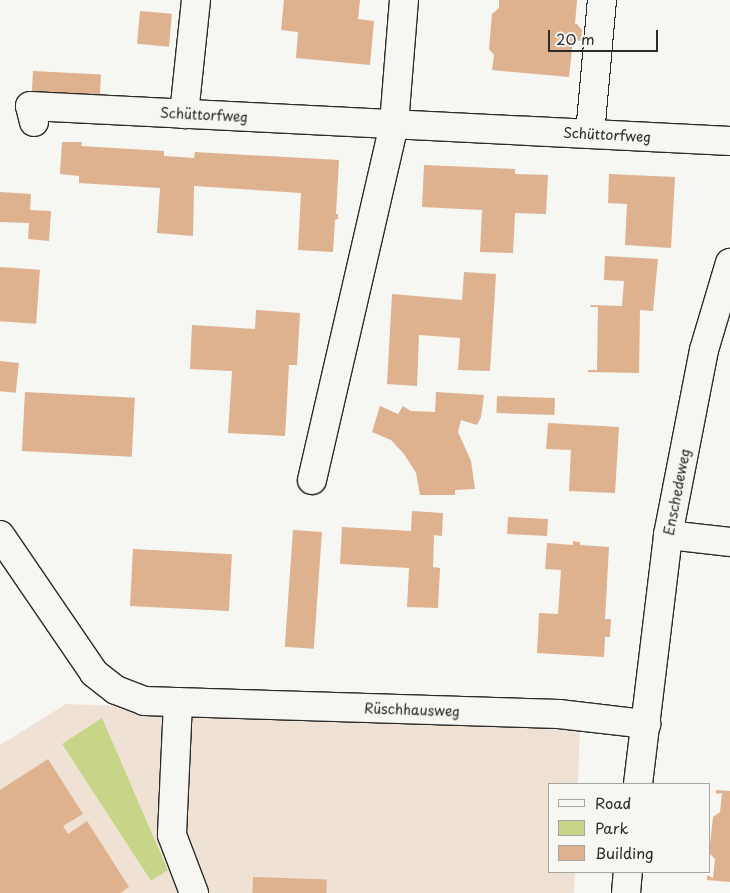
<!DOCTYPE html>
<meta charset="utf-8">
<style>
body{margin:0}
#map{position:relative;width:730px;height:893px;overflow:hidden;background:#f6f6f2;font-family:"Playpen Sans",sans-serif}
div>[style]{position:absolute}
.built>*{inset:0;background:#efe1d4}
.green>*{inset:0;background:#c7d589}
.building>*{inset:0;background:#deb18f;transform-origin:0 0}
.roads{filter:drop-shadow(1px 0 #2b2b2b) drop-shadow(-1px 0 #2b2b2b) drop-shadow(0 1px #2b2b2b) drop-shadow(0 -1px #2b2b2b)}
.minor>*{height:28px;margin:-14px;padding:0 14px;transform-origin:14px;border-radius:14px;background:#f6f6f2}
span{translate:-50% -50%;white-space:nowrap;text-align:center;line-height:1.15;-webkit-text-stroke:4px #f6f6f2;paint-order:stroke}
.street-label{font-size:14px;color:#2b2b2b}
.legend{position:absolute;left:548px;top:783px;width:162px;height:90px;box-sizing:border-box;background:#f6f6f2;border:1px solid #a5a5a2;margin:0;padding:6px 9px;list-style:none;font-size:15px;color:#2b2b2b}
.legend li{display:flex;align-items:center;gap:10px;height:25px}
.legend b{width:25px;border:1px solid #a5a5a2}
.scale{position:absolute;left:548px;top:30px;width:110px;height:22px;box-sizing:border-box;border:2px solid #2b2b2b;border-top:0;padding-left:6px;font-size:15px;line-height:18px;white-space:nowrap;color:#2b2b2b;-webkit-text-stroke:4px #f6f6f2;paint-order:stroke}
</style>
<div id="map">
<div class="built">
<i style="clip-path:polygon(evenodd,66px 704px,580px 723px,578px 784px,549px 784px,549px 872px,575px 872px,574px 893px,0 893px,0 745px,66px 704px,102px 719px,168px 869px,151px 881px,62px 744px,102px 719px)"></i>
</div>
<div class="green">
<i style="clip-path:polygon(102px 718px,168px 870px,151px 881px,62px 744px)"></i>
</div>
<div class="building">
<i style="clip-path:polygon(284px 0,360px 0,358px 19px,374px 21px,370px 65px,296px 58px,298px 32px,281px 30px)"></i>
<i style="clip-path:polygon(499px 0,577px 0,575px 24px,577px 24px,582px 30px,581px 41px,573px 40px,569px 77px,492px 70px,494px 55px,489px 49px,492px 14px,499px 8px)"></i>
<i style="left:140px;top:11px;width:32px;height:33px;rotate:5deg"></i>
<i style="left:33px;top:71px;width:68px;height:26px;rotate:3deg"></i>
<i style="clip-path:polygon(62px 142px,82px 142px,81px 146px,164px 151px,164px 156px,194px 158px,195px 152px,339px 160px,336px 214px,338px 214px,338px 219px,335px 220px,333px 252px,298px 250px,301px 193px,194px 186px,193px 236px,157px 233px,160px 188px,79px 183px,79px 176px,60px 174px)"></i>
<i style="clip-path:polygon(424px 165px,515px 169px,515px 174px,548px 175px,546px 214px,515px 213px,513px 253px,480px 252px,482px 210px,422px 207px)"></i>
<i style="clip-path:polygon(609px 174px,675px 177px,671px 248px,625px 245px,627px 204px,608px 203px)"></i>
<i style="clip-path:polygon(0 192px,31px 194px,30px 210px,51px 211px,49px 241px,28px 239px,29px 223px,0 222px)"></i>
<i style="clip-path:polygon(605px 256px,658px 259px,653px 311px,640px 310px,639px 373px,588px 372px,588px 370px,597px 370px,598px 307px,590px 307px,591px 305px,622px 306px,624px 281px,604px 280px)"></i>
<i style="left:0;top:267px;width:40px;height:54px;rotate:4deg"></i>
<i style="clip-path:polygon(464px 272px,496px 274px,490px 371px,458px 370px,460px 338px,419px 335px,417px 386px,387px 384px,392px 294px,462px 300px)"></i>
<i style="clip-path:polygon(256px 310px,300px 313px,297px 365px,289px 365px,285px 436px,228px 433px,232px 371px,190px 369px,192px 325px,255px 329px)"></i>
<i style="left:0;top:361px;width:19px;height:30px;rotate:6deg"></i>
<i style="left:25px;top:392px;width:110px;height:59px;rotate:3deg"></i>
<i style="clip-path:polygon(436px 392px,484px 395px,481px 417px,477px 425px,461px 420px,458px 432px,471px 461px,475px 489px,455px 490px,455px 495px,420px 495px,416px 473px,404px 454px,391px 440px,372px 432px,380px 406px,398px 414px,403px 406px,411px 411px,435px 412px)"></i>
<i style="left:497px;top:396px;width:58px;height:17px;rotate:2deg"></i>
<i style="clip-path:polygon(548px 423px,619px 427px,615px 493px,569px 491px,571px 450px,546px 449px)"></i>
<i style="clip-path:polygon(412px 511px,443px 513px,442px 536px,434px 535px,433px 567px,440px 568px,438px 608px,407px 607px,409px 568px,340px 564px,342px 527px,411px 531px)"></i>
<i style="left:508px;top:517px;width:40px;height:17px;rotate:3deg"></i>
<i style="left:293px;top:530px;width:29px;height:117px;rotate:4deg"></i>
<i style="clip-path:polygon(573px 541px,580px 542px,580px 545px,609px 547px,605px 619px,611px 619px,610px 637px,605px 637px,604px 657px,537px 653px,539px 613px,558px 614px,561px 570px,545px 569px,547px 543px,573px 545px)"></i>
<i style="left:133px;top:549px;width:99px;height:57px;rotate:3deg"></i>
<i style="clip-path:polygon(48px 759px,83px 814px,63px 826px,68px 834px,87px 821px,129px 887px,120px 893px,0 893px,0 790px)"></i>
<i style="clip-path:polygon(716px 790px,730px 791px,730px 882px,707px 880px,707px 875px,713px 878px,715px 859px,709px 853px,713px 817px,720px 812px,722px 793px,716px 794px)"></i>
<i style="left:253px;top:877px;width:74px;height:16px;rotate:2deg"></i>
</div>
<div class="roads">
<div class="minor">
<i style="left:184px;top:114px;width:115px;rotate:-84deg"></i>
<i style="left:34px;top:122px;width:16px;rotate:-104deg"></i>
<i style="left:30px;top:106px;width:701px;rotate:2.86deg"></i>
<i style="left:590px;top:134px;width:135px;rotate:-84.9deg"></i>
<i style="left:312px;top:480px;width:365px;rotate:-77deg"></i>
<i style="left:394px;top:124px;width:124px;rotate:-85.4deg"></i>
<i style="left:0;top:535px;width:167px;rotate:55.7deg"></i>
<i style="left:94px;top:673px;width:28px;rotate:38deg"></i>
<i style="left:116px;top:690px;width:30px;rotate:21deg"></i>
<i style="left:144px;top:701px;width:415px;rotate:1.8deg"></i>
<i style="left:559px;top:714px;width:88px;rotate:6.6deg"></i>
<i style="left:668px;top:535px;width:62px;rotate:6.4deg"></i>
<i style="left:178px;top:702px;width:133px;rotate:92.6deg"></i>
<i style="left:172px;top:835px;width:62px;rotate:69.2deg"></i>
<i style="left:638px;top:784px;width:251px;rotate:-83.1deg"></i>
<i style="left:668px;top:535px;width:188px;rotate:-79deg"></i>
<i style="left:704px;top:350px;width:91px;rotate:-73.4deg"></i>
<i style="left:626px;top:893px;width:21px;rotate:-85deg"></i>
</div>
</div>
<div class="street-label">
<span style="left:204px;top:115px;rotate:3deg">Schüttorfweg</span>
<span style="left:607px;top:135px;rotate:3deg">Schüttorfweg</span>
<span style="left:677px;top:492px;rotate:-79deg">Enschedeweg</span>
<span style="left:412px;top:710px;rotate:2deg">Rüschhausweg</span>
</div>
<ul class="legend">
<li><b style="height:6px;background:#f6f6f2"></b>Road</li>
<li><b style="height:14px;background:#c7d589"></b>Park</li>
<li><b style="height:14px;background:#deb18f"></b>Building</li>
</ul>
<div class="scale">20 m</div>
</div>
